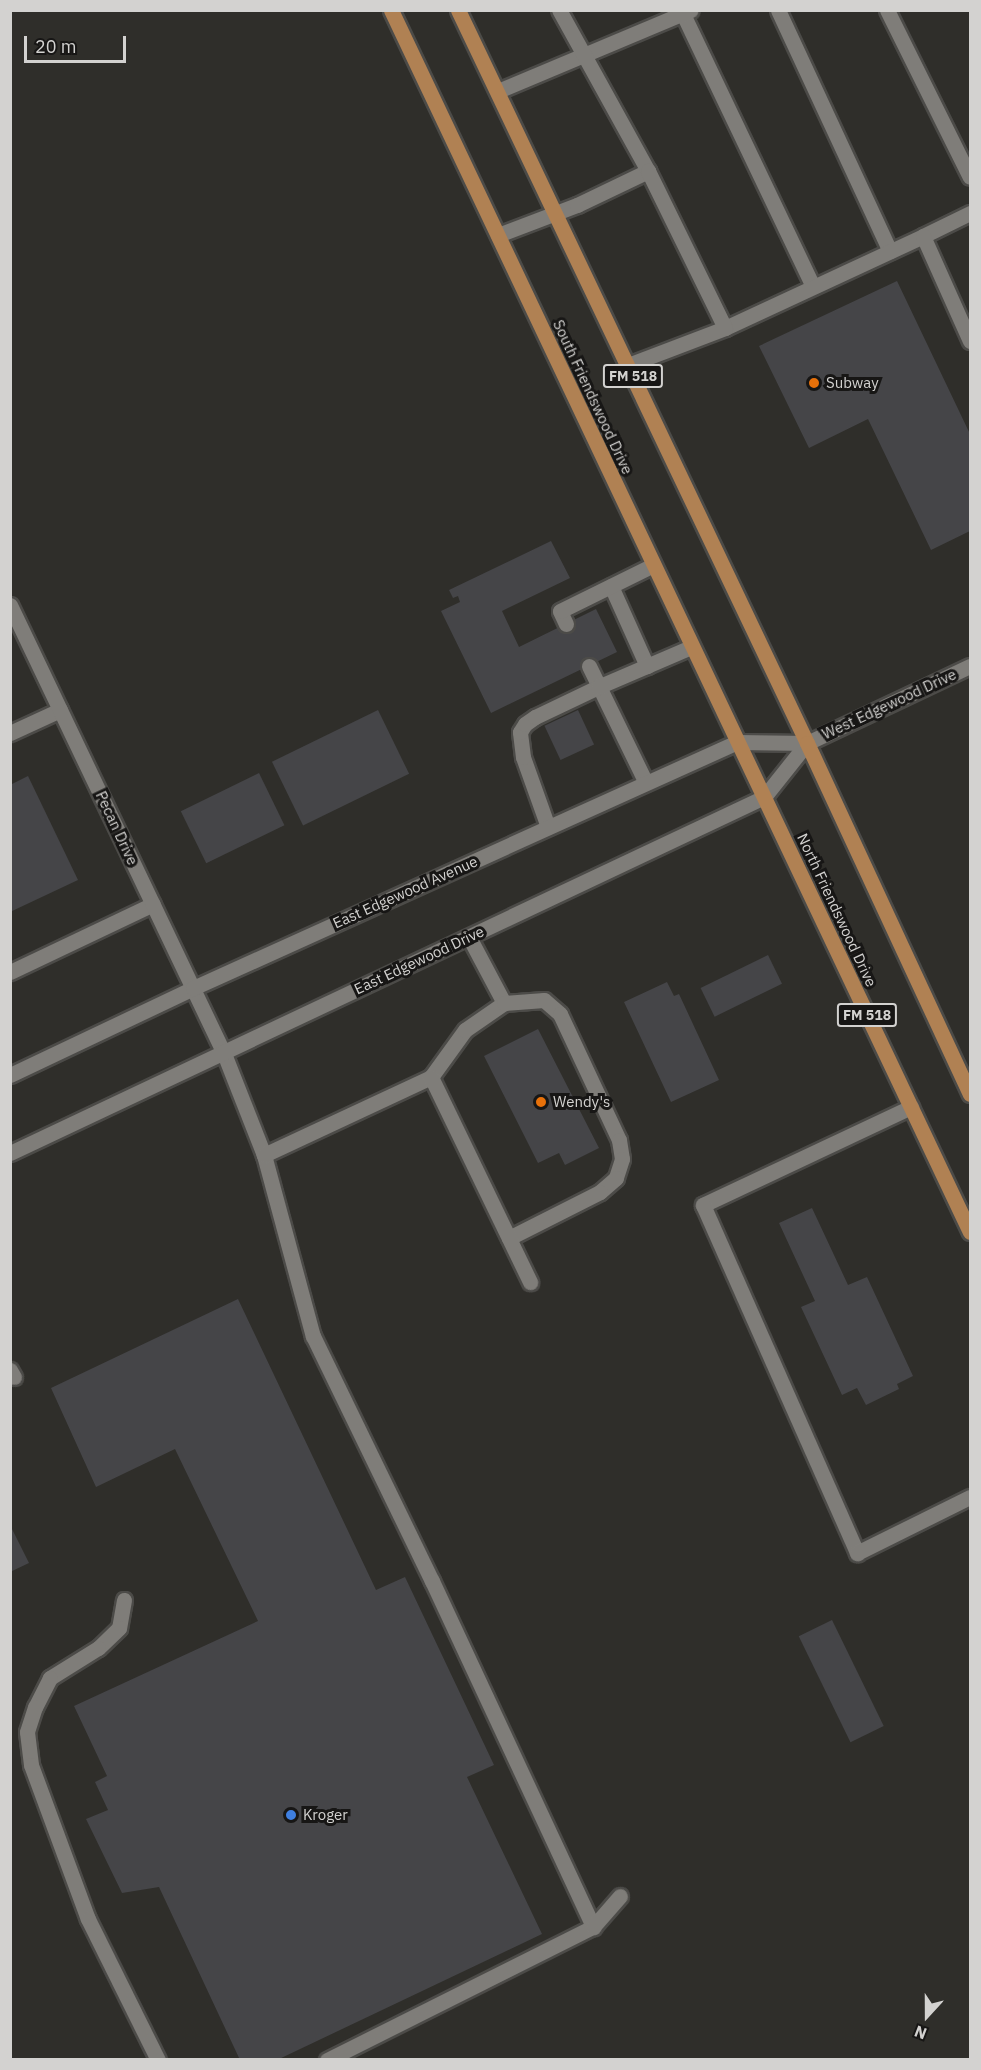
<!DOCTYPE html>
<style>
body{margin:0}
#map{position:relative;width:981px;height:2070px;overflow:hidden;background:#2f2e2a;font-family:"IBM Plex Sans",sans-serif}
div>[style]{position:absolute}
.building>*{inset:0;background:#454548;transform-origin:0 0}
.roads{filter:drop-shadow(2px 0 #4c4b48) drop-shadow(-2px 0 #4c4b48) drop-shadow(0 2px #4c4b48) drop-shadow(0 -2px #4c4b48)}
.lane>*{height:15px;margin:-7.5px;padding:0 7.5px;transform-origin:7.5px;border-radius:7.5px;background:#7f7d79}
.street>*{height:15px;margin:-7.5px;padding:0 7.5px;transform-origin:7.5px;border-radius:7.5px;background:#7f7d79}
.secondary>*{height:15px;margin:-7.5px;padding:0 7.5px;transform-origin:7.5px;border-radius:7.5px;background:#7f7d79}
.primary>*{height:15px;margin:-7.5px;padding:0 7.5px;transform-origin:7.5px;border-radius:7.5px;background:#b08153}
.dots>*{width:16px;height:16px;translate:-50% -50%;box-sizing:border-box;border:3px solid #171615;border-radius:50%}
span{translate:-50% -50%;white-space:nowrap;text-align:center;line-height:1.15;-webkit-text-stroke:6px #171615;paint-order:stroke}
.shield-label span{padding:2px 4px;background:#171615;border:2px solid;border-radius:4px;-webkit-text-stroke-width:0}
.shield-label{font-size:14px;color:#d3d2d0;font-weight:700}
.poi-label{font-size:15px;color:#d3d2d0}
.left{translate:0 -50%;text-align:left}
.street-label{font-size:15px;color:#d3d2d0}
.frame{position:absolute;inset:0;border:12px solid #d3d2d0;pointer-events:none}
.north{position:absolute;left:897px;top:1986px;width:60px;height:60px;-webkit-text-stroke:4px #171615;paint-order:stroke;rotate:201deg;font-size:16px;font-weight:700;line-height:24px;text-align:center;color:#d3d2d0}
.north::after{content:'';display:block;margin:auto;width:21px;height:27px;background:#d3d2d0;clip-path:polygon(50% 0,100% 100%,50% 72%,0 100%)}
.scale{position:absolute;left:24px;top:36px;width:102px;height:27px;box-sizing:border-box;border:3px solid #d3d2d0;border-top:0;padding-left:8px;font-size:18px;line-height:21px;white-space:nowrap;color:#d3d2d0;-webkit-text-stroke:4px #171615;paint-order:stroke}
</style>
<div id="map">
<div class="building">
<i style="clip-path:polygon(897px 281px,970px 434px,970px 531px,931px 550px,868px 419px,809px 448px,759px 346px)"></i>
<i style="clip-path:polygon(551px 541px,570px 578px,502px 611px,519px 647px,596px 609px,617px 652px,491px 713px,441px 611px,460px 602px,458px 596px,453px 598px,449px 590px)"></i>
<i style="left:378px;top:710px;width:71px;height:118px;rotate:64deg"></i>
<i style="left:578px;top:710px;width:38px;height:37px;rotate:65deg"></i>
<i style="left:259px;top:773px;width:58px;height:87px;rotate:64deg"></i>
<i style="clip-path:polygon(28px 776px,78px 880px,10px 912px,10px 785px)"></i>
<i style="left:768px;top:955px;width:32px;height:75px;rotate:64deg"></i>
<i style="clip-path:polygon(667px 982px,674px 996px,679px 994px,719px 1080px,671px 1102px,624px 1002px)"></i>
<i style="clip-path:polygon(538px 1029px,599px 1148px,565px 1165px,559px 1153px,538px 1163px,484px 1056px)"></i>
<i style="clip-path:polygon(812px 1208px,848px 1285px,867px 1277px,913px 1376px,897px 1384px,899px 1389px,866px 1405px,857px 1388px,842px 1395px,801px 1307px,815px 1301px,779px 1223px)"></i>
<i style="clip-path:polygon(238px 1299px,376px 1590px,405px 1577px,494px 1765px,467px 1777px,542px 1934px,277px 2060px,240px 2060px,159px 1887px,122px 1893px,86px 1819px,108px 1810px,95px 1782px,107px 1776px,74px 1706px,258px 1621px,175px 1449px,96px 1487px,51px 1388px)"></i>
<i style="clip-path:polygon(10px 1525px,29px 1563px,10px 1572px)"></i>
<i style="left:832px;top:1620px;width:118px;height:37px;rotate:64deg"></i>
</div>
<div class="roads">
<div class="lane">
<i style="left:778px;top:10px;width:266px;rotate:65.1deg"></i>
<i style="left:887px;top:10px;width:186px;rotate:63.6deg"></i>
<i style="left:683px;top:14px;width:302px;rotate:64.5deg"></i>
<i style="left:498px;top:91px;width:209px;rotate:-22.8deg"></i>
<i style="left:498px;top:235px;width:85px;rotate:-20.8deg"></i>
<i style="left:577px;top:205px;width:79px;rotate:-25.6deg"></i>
<i style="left:648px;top:171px;width:184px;rotate:-118.9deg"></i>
<i style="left:923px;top:236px;width:52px;rotate:-26.1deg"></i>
<i style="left:725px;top:328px;width:218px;rotate:-24.9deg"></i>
<i style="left:923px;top:236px;width:115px;rotate:65.9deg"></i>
<i style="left:628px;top:365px;width:104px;rotate:-20.9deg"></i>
<i style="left:725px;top:328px;width:175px;rotate:-116.1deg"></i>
<i style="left:611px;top:586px;width:88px;rotate:65.8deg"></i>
<i style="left:566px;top:624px;width:14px;rotate:-115deg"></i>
<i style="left:560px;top:611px;width:104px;rotate:-26.3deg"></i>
<i style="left:589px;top:666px;width:130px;rotate:64deg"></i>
<i style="left:10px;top:733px;width:55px;rotate:-24.7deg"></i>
<i style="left:548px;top:827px;width:74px;rotate:-109.7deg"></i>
<i style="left:523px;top:757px;width:25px;rotate:-97deg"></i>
<i style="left:520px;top:732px;width:9px;rotate:-58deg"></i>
<i style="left:525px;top:724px;width:12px;rotate:-35deg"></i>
<i style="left:535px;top:717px;width:70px;rotate:-25.5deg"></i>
<i style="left:598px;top:687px;width:101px;rotate:-23.3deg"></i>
<i style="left:469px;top:937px;width:75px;rotate:62.1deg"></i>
<i style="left:10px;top:972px;width:158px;rotate:-25.4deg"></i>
<i style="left:223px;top:1051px;width:112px;rotate:68.5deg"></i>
<i style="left:264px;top:1155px;width:188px;rotate:74.9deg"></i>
<i style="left:313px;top:1336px;width:272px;rotate:64.1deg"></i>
<i style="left:432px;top:1581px;width:382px;rotate:65deg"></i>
<i style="left:431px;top:1077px;width:58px;rotate:-54.1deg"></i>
<i style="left:465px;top:1030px;width:47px;rotate:-34.7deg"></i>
<i style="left:504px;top:1003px;width:40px;rotate:-4.3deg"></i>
<i style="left:544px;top:1000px;width:21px;rotate:41deg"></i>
<i style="left:560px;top:1014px;width:139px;rotate:64.9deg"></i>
<i style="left:619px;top:1140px;width:19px;rotate:81deg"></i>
<i style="left:622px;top:1159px;width:20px;rotate:108deg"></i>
<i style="left:616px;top:1178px;width:21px;rotate:139deg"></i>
<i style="left:600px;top:1192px;width:102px;rotate:153.2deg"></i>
<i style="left:911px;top:1107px;width:230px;rotate:154.8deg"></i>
<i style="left:703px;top:1205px;width:381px;rotate:66.1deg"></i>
<i style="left:857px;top:1553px;width:126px;rotate:-26.4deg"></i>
<i style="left:264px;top:1155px;width:184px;rotate:-25deg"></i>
<i style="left:431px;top:1077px;width:228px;rotate:64.2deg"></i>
<i style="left:10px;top:1370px;width:8px;rotate:60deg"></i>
<i style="left:124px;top:1600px;width:28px;rotate:100deg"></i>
<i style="left:119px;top:1628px;width:29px;rotate:136deg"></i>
<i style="left:98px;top:1648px;width:57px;rotate:148deg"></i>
<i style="left:50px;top:1678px;width:33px;rotate:117deg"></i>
<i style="left:35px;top:1707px;width:26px;rotate:108deg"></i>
<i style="left:27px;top:1732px;width:33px;rotate:83deg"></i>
<i style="left:31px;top:1765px;width:164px;rotate:69.7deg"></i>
<i style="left:88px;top:1919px;width:157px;rotate:63.6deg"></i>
<i style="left:327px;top:2060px;width:297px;rotate:-26.6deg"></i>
<i style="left:593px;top:1927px;width:41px;rotate:-48.9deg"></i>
</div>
<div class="street">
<i style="left:10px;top:605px;width:494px;rotate:64.5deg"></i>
</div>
<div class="secondary">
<i style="left:10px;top:1075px;width:203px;rotate:-25.4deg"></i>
<i style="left:193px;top:988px;width:597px;rotate:-24.33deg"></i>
<i style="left:737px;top:742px;width:70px;rotate:0.8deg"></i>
<i style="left:10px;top:1153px;width:834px;rotate:-25.27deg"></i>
<i style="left:764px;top:797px;width:69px;rotate:-51.5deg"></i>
<i style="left:807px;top:743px;width:180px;rotate:-25.3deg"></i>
</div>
<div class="primary">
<i style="left:391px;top:10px;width:1352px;rotate:64.65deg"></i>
<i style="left:458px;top:10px;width:812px;rotate:64.54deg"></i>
<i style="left:807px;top:743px;width:387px;rotate:65.1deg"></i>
</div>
</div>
<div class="dots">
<i style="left:814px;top:383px;background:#e8710a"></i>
<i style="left:541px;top:1102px;background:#e8710a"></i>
<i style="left:291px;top:1815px;background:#3f7fe0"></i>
</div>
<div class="shield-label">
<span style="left:633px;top:376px">FM 518</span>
<span style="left:867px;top:1015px">FM 518</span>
</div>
<div class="poi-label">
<span class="left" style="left:826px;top:383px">Subway</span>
<span class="left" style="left:553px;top:1102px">Wendy's</span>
<span class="left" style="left:303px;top:1815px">Kroger</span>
</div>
<div class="street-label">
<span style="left:593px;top:397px;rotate:65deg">South Friendswood Drive</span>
<span style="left:889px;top:704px;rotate:-25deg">West Edgewood Drive</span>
<span style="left:117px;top:828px;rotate:65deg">Pecan Drive</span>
<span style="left:405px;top:892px;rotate:-24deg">East Edgewood Avenue</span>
<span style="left:837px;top:910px;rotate:65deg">North Friendswood Drive</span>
<span style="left:419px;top:960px;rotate:-25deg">East Edgewood Drive</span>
</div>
<div class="frame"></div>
<div class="north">N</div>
<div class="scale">20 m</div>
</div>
